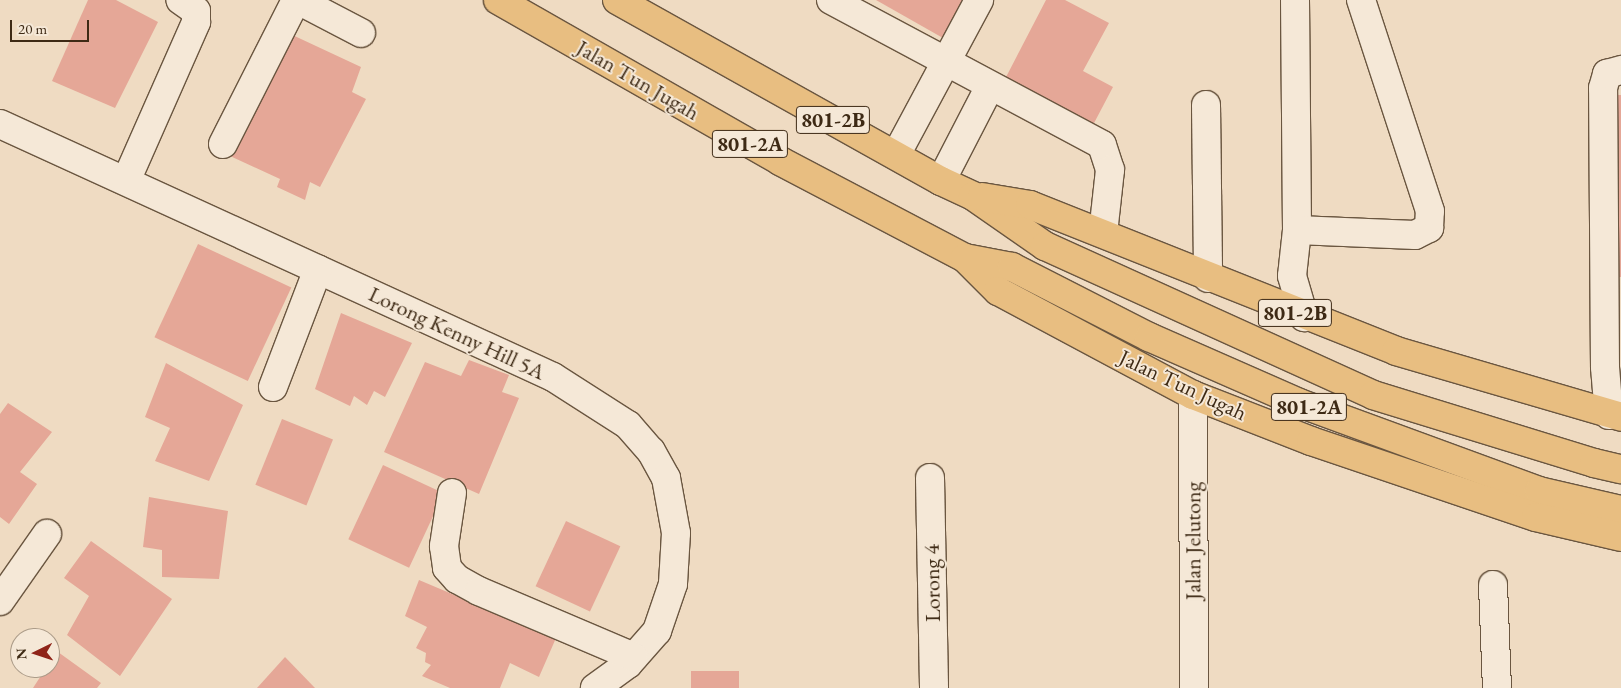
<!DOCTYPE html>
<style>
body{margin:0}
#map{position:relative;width:1621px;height:688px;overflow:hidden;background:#efdbc2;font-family:"EB Garamond",serif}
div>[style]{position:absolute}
.building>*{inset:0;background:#e5a797;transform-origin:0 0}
.roads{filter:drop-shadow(1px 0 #6a5640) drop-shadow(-1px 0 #6a5640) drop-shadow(0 1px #6a5640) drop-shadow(0 -1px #6a5640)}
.minor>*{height:28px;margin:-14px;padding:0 14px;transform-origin:14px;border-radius:14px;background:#f5e8d7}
.highway>*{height:28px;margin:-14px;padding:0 14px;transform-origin:14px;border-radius:14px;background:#e8be81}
span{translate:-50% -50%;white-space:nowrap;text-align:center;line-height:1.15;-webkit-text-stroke:4px #f5e8d7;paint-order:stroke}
.shield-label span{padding:1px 4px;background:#f5e8d7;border:1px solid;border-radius:4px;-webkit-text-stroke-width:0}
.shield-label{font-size:21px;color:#3e2a15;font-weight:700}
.street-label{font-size:22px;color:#3e2a15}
.north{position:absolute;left:10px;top:628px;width:50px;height:50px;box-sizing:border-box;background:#f5e8d7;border:1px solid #ac9c89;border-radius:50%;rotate:266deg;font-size:14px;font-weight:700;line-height:20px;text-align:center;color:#3e2a15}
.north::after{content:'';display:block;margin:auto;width:18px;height:22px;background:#8f2418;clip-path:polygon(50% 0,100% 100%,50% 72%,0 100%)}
.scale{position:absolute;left:10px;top:20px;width:79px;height:22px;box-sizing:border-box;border:2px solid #3e2a15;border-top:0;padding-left:6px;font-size:15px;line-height:18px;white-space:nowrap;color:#3e2a15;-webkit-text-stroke:4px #f5e8d7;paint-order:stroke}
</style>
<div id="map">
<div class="building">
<i style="clip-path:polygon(88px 0,116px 0,158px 22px,115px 108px,52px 81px)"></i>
<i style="clip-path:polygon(876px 0,964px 0,943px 38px)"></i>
<i style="clip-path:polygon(1046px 0,1065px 0,1109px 23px,1083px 71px,1113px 87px,1093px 125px,1005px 79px)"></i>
<i style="clip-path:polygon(286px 32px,361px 67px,352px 92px,366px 99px,320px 187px,310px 182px,305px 200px,277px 187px,280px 179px,230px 156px)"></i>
<i style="clip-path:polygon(1612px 95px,1621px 95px,1621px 277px,1619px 277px)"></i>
<i style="left:198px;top:244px;width:103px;height:103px;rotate:25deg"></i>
<i style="clip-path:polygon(341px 313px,412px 343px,385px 397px,374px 391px,367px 405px,354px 396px,350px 406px,315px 389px)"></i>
<i style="clip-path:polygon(469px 360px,509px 375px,502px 392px,519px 398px,479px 494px,384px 452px,425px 362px,461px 376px)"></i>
<i style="clip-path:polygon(166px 363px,243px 405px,209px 481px,155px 461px,170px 428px,145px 417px)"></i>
<i style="clip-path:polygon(8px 403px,52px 432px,20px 472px,37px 484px,9px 524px,0 517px,0 414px)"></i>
<i style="left:282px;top:419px;width:55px;height:71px;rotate:22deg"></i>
<i style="left:383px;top:465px;width:67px;height:82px;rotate:25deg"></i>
<i style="clip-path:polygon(149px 497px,228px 511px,219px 579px,162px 577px,162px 550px,143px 547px)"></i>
<i style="left:566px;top:521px;width:60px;height:72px;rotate:25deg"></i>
<i style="clip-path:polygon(91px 541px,172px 599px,120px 676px,67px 635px,89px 596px,64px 578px)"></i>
<i style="clip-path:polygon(419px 580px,556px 638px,539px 677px,510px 663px,500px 688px,450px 688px,422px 676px,431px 665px,425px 662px,426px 653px,416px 648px,427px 627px,405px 616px)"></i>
<i style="clip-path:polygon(58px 652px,101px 683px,97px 688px,33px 688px,46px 668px,50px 668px)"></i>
<i style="clip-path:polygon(285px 657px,315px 688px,257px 688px)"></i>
<i style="left:739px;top:671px;width:17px;height:48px;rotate:90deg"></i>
</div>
<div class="roads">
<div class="minor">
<i style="left:298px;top:0;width:71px;rotate:27.6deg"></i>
<i style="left:831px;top:0;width:307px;rotate:28.1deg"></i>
<i style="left:1102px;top:145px;width:26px;rotate:72deg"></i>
<i style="left:1110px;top:170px;width:63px;rotate:96.3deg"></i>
<i style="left:1295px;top:0;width:230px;rotate:89.5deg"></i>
<i style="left:1297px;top:230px;width:46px;rotate:96.2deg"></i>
<i style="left:1292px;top:276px;width:43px;rotate:73.7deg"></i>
<i style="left:1206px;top:105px;width:173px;rotate:89.3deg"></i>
<i style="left:0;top:124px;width:608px;rotate:24.58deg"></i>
<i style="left:553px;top:377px;width:89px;rotate:32.6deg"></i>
<i style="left:628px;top:425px;width:35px;rotate:49deg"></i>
<i style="left:651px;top:451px;width:31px;rotate:61deg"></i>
<i style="left:666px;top:478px;width:56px;rotate:79.7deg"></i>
<i style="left:676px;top:533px;width:51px;rotate:93.4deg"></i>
<i style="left:673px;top:584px;width:50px;rotate:108.8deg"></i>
<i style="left:657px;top:631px;width:44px;rotate:131.3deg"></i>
<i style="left:628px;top:664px;width:41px;rotate:144deg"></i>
<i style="left:223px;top:144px;width:161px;rotate:-63.1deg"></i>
<i style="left:896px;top:155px;width:176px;rotate:-61.8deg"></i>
<i style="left:126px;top:181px;width:174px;rotate:-66.2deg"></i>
<i style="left:196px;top:22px;width:11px;rotate:-90deg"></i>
<i style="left:196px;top:11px;width:19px;rotate:-145deg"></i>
<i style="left:941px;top:181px;width:107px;rotate:-62.7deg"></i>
<i style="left:1297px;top:230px;width:118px;rotate:2.4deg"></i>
<i style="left:1415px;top:235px;width:16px;rotate:-27deg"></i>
<i style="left:1429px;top:228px;width:17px;rotate:-87deg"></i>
<i style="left:1430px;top:211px;width:222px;rotate:-108.1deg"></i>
<i style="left:273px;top:387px;width:126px;rotate:-69.1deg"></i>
<i style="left:1193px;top:395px;width:293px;rotate:89.8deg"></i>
<i style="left:1609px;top:415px;width:48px;rotate:-94.8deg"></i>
<i style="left:1605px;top:367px;width:279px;rotate:-90.4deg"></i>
<i style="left:1603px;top:88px;width:15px;rotate:-74deg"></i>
<i style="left:1607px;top:74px;width:15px;rotate:-16deg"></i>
<i style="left:930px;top:478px;width:210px;rotate:88.9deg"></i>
<i style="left:452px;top:493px;width:54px;rotate:98.6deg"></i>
<i style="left:444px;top:546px;width:22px;rotate:82deg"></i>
<i style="left:447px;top:568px;width:15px;rotate:48deg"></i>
<i style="left:457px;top:579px;width:25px;rotate:29deg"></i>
<i style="left:479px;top:591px;width:168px;rotate:23.1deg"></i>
<i style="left:1493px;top:585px;width:103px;rotate:87.8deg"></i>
<i style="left:0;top:601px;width:82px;rotate:-55deg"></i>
</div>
<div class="highway">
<i style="left:498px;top:0;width:325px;rotate:29.7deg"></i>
<i style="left:780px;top:161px;width:209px;rotate:27.7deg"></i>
<i style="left:965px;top:258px;width:48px;rotate:10.8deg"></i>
<i style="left:1012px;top:267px;width:154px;rotate:27.1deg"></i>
<i style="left:1149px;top:337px;width:164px;rotate:23.7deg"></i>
<i style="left:1299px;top:403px;width:256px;rotate:20.1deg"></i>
<i style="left:1539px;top:491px;width:84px;rotate:13deg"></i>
<i style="left:617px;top:0;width:371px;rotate:29.2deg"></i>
<i style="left:941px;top:181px;width:35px;rotate:25deg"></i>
<i style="left:973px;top:196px;width:88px;rotate:34.8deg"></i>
<i style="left:1045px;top:246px;width:360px;rotate:24.4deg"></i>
<i style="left:1373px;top:395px;width:231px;rotate:17.1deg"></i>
<i style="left:1594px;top:463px;width:28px;rotate:13deg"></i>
<i style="left:982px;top:197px;width:49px;rotate:9.5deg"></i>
<i style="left:1030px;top:205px;width:394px;rotate:21.7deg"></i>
<i style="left:1396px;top:351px;width:234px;rotate:16.3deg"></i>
<i style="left:965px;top:258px;width:47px;rotate:45deg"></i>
<i style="left:998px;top:291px;width:221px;rotate:28.1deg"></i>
<i style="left:1193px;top:395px;width:127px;rotate:21.3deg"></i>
<i style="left:1311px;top:441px;width:237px;rotate:18.7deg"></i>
<i style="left:1536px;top:517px;width:87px;rotate:13.2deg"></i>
</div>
</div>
<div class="shield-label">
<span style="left:833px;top:120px">801-2B</span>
<span style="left:750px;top:144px">801-2A</span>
<span style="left:1295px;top:313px">801-2B</span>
<span style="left:1309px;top:407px">801-2A</span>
</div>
<div class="street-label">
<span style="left:638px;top:80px;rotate:30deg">Jalan Tun Jugah</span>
<span style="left:457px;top:333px;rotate:25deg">Lorong Kenny Hill 5A</span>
<span style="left:1183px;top:385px;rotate:25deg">Jalan Tun Jugah</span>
<span style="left:1193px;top:541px;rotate:-90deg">Jalan Jelutong</span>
<span style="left:932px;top:583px;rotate:-91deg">Lorong 4</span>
</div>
<div class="north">N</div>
<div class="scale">20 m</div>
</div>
